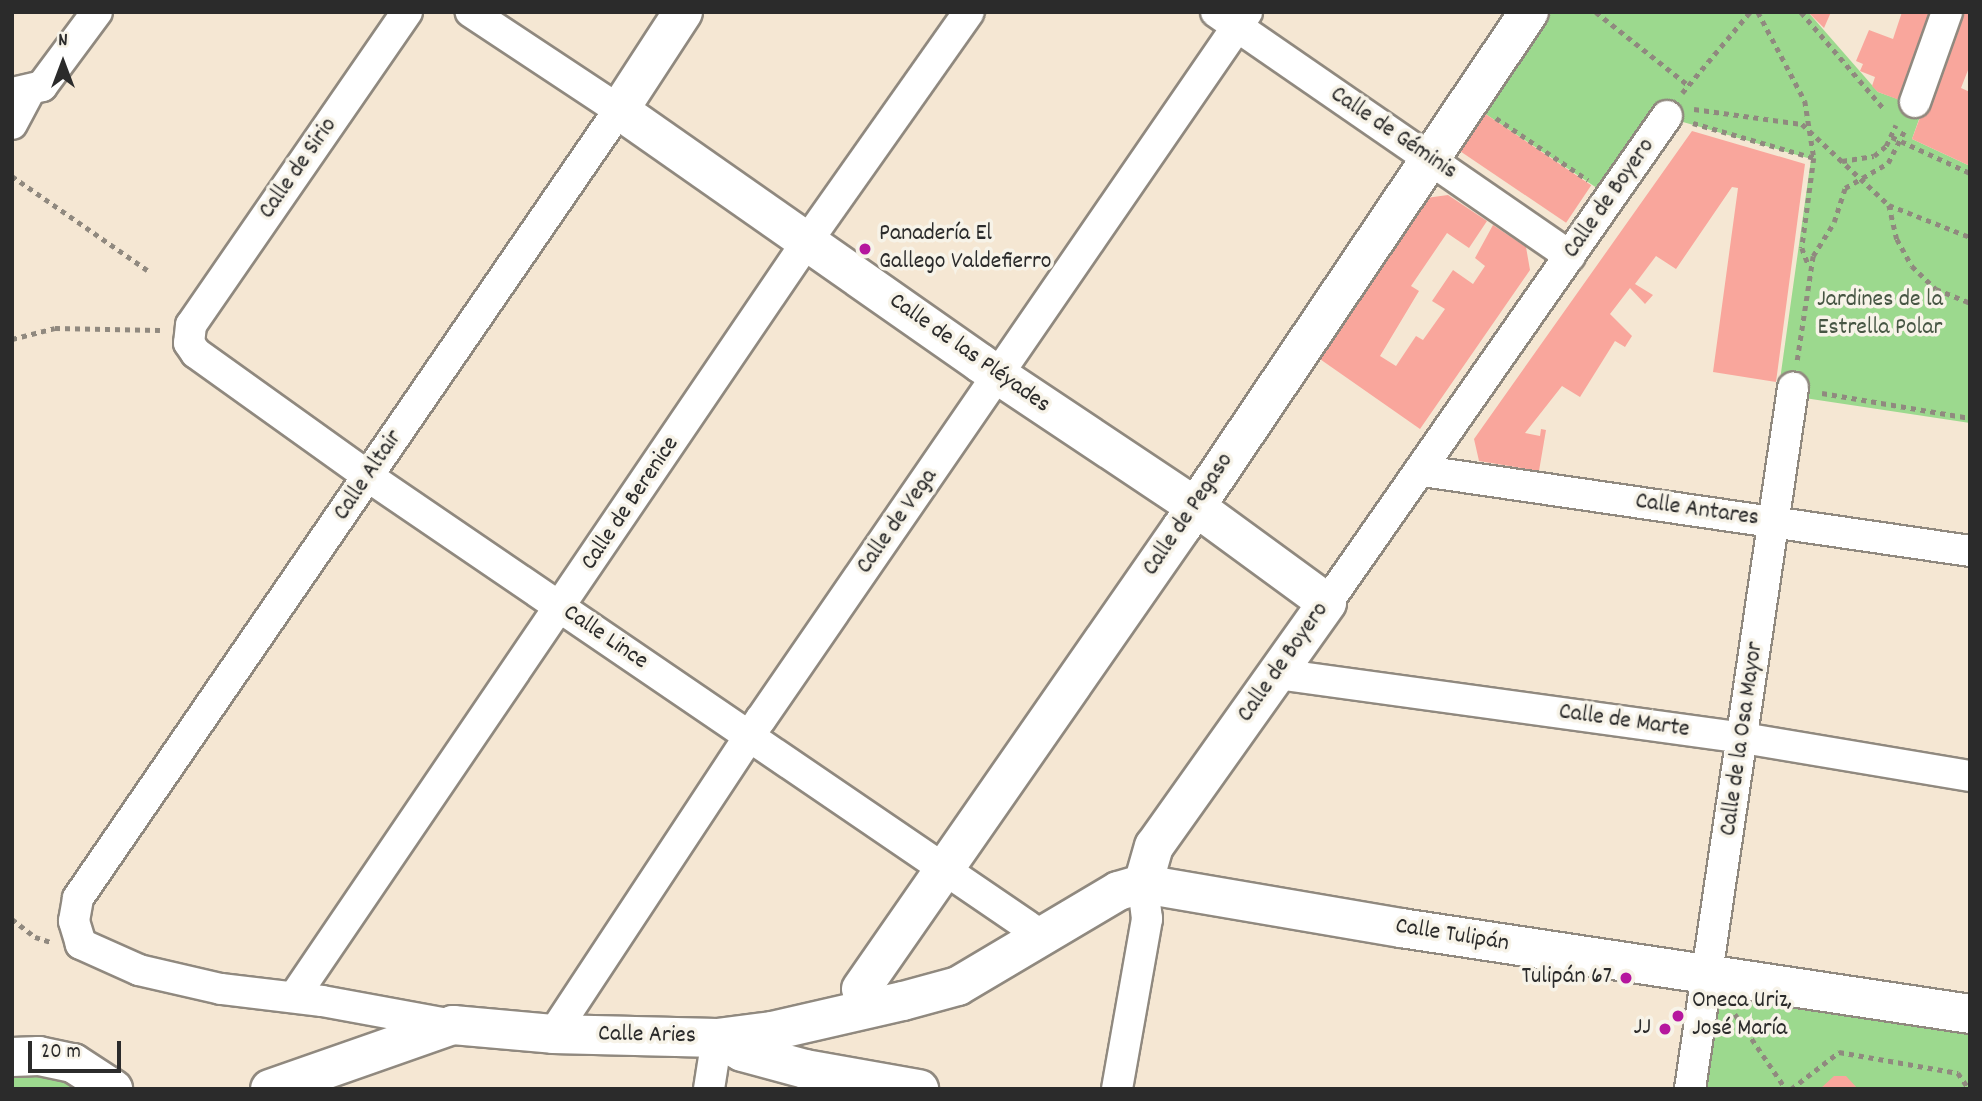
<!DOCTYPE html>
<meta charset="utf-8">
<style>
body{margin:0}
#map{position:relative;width:1982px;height:1101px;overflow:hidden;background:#f5e7d3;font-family:Dekko,sans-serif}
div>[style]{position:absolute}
.green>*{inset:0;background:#9cd98e}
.building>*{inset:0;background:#f9a69c;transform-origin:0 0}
.path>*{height:4.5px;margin-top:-2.25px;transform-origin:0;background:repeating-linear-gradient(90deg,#90897f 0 5px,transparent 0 10px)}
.roads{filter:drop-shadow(2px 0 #90897f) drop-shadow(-2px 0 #90897f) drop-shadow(0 2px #90897f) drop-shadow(0 -2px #90897f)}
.street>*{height:30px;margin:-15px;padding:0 15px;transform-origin:15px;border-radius:15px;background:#fff}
.secondary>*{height:38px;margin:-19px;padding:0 19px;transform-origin:19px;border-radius:19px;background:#fff}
.dots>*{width:19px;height:19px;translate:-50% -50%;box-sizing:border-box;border:4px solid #f7f3e8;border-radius:50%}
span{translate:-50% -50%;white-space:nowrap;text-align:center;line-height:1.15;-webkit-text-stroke:7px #f7f3e8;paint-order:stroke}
.street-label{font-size:24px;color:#2b2b2b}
.poi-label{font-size:24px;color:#2b2b2b}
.left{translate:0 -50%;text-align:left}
.right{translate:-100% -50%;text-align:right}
.park-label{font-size:24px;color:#475644}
.frame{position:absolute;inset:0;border:14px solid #2b2b2b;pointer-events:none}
.north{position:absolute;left:28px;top:28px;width:70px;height:70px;-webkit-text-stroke:5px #f7f3e8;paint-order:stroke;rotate:0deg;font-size:19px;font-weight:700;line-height:28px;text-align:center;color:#2b2b2b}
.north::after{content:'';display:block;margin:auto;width:24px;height:32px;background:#2b2b2b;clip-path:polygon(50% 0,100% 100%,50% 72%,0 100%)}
.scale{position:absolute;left:28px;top:1041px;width:93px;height:32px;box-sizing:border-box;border:4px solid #2b2b2b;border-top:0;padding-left:9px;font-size:21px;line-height:24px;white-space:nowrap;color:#2b2b2b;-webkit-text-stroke:5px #f7f3e8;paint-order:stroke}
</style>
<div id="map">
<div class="green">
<i style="clip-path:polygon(1550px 12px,1808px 12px,1878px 92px,1923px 108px,1912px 139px,1970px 166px,1970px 423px,1778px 394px,1811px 159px,1683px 122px,1624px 206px,1481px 111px)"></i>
<i style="clip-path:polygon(1708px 973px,1970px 1014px,1970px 1089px,1690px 1089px)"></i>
<i style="clip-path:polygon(34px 1070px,89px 1089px,12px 1089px,12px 1074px)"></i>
</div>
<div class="building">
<i style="clip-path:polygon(1808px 12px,1831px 12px,1824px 28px)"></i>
<i style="clip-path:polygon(1902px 12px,1934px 12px,1902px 101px,1878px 92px,1872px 86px,1875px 77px,1860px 71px,1863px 64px,1856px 61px,1869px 30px,1893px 39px)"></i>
<i style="clip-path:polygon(1959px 12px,1970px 12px,1970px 65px,1961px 88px,1970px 92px,1970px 166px,1912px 139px)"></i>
<i style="left:1481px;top:111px;width:133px;height:45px;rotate:34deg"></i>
<i style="clip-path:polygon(1692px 131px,1805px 164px,1776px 382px,1713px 372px,1738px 188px,1732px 187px,1676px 269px,1656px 256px,1635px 284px,1653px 295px,1645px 304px,1630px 288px,1610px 314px,1632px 336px,1625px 347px,1615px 341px,1580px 397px,1562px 386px,1525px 433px,1540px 436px,1541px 429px,1546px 430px,1539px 471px,1479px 461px,1474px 439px)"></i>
<i style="clip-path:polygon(1448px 195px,1487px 221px,1469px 248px,1447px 233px,1411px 286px,1419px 291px,1380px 356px,1396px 366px,1416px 336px,1423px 340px,1445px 309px,1432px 301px,1453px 270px,1473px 284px,1485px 266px,1475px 258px,1493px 225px,1526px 247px,1530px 270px,1420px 429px,1317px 357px,1426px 198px)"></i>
<i style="clip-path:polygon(1834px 1076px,1846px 1076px,1858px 1089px,1820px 1089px)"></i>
</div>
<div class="path">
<i style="left:1596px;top:12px;width:116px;rotate:38.4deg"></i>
<i style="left:1758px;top:12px;width:101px;rotate:62.2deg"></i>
<i style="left:1805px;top:101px;width:58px;rotate:81deg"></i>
<i style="left:1801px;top:12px;width:129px;rotate:49.4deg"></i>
<i style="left:1682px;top:93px;width:106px;rotate:-50deg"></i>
<i style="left:1694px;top:109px;width:109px;rotate:7.9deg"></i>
<i style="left:1802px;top:124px;width:119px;rotate:43deg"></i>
<i style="left:1889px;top:205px;width:87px;rotate:21.6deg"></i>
<i style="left:1496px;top:118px;width:111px;rotate:34deg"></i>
<i style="left:1693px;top:123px;width:126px;rotate:16.1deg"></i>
<i style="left:1814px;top:158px;width:91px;rotate:97.6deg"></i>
<i style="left:1802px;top:248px;width:19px;rotate:69deg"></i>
<i style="left:1892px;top:137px;width:86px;rotate:24.8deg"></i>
<i style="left:1842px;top:161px;width:32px;rotate:-9deg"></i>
<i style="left:1874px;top:156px;width:16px;rotate:-40deg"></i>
<i style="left:1886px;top:146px;width:23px;rotate:-65deg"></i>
<i style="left:12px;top:176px;width:165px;rotate:34.8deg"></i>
<i style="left:1889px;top:205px;width:35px;rotate:77deg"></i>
<i style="left:1897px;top:239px;width:31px;rotate:61deg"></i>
<i style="left:1912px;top:266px;width:33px;rotate:44deg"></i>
<i style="left:1936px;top:289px;width:37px;rotate:22deg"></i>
<i style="left:12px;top:339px;width:44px;rotate:-14.3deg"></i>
<i style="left:55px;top:328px;width:105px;rotate:1.1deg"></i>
<i style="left:1797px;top:360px;width:105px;rotate:-81.3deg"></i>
<i style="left:1813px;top:256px;width:40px;rotate:-58deg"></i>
<i style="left:1834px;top:222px;width:36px;rotate:-72deg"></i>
<i style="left:1845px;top:188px;width:50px;rotate:-30.2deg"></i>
<i style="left:1888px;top:163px;width:39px;rotate:-63deg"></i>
<i style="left:1822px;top:393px;width:150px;rotate:9.6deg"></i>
<i style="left:12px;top:919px;width:29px;rotate:38deg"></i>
<i style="left:35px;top:937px;width:16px;rotate:18deg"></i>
<i style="left:1735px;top:1014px;width:91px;rotate:55.8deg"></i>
<i style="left:1791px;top:1089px;width:61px;rotate:-37.6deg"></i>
<i style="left:1839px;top:1052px;width:121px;rotate:10deg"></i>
<i style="left:1958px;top:1073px;width:19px;rotate:55deg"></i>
</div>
<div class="roads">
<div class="street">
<i style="left:407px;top:12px;width:380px;rotate:124.6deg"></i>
<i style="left:191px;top:325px;width:18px;rotate:96deg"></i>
<i style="left:189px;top:343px;width:12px;rotate:55deg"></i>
<i style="left:196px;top:353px;width:213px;rotate:35.6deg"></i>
<i style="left:369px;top:477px;width:815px;rotate:34.29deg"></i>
<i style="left:1216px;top:12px;width:430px;rotate:34.6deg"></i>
<i style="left:12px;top:93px;width:31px;rotate:-13deg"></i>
<i style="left:42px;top:86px;width:92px;rotate:-53.4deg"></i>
<i style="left:1915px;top:102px;width:96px;rotate:-70.4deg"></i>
<i style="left:12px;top:124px;width:36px;rotate:-62deg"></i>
<i style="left:1423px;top:471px;width:553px;rotate:8.32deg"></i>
<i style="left:1327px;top:603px;width:594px;rotate:-55.08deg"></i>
<i style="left:1277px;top:674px;width:470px;rotate:7.8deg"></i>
<i style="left:1743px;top:738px;width:230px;rotate:9.5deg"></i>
<i style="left:294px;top:997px;width:915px;rotate:-55.82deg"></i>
<i style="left:808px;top:240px;width:279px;rotate:-54.8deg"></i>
<i style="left:453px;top:1025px;width:133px;rotate:-169.6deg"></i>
<i style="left:322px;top:1001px;width:102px;rotate:-173.2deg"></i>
<i style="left:221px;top:989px;width:84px;rotate:-167deg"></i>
<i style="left:139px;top:970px;width:64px;rotate:-155.9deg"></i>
<i style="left:81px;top:944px;width:24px;rotate:-107deg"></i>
<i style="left:74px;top:921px;width:23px;rotate:-80deg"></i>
<i style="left:78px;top:898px;width:956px;rotate:-55.53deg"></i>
<i style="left:619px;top:110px;width:178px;rotate:-146.5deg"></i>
<i style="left:553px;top:1034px;width:377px;rotate:-56.6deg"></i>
<i style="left:761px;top:719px;width:858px;rotate:-55.49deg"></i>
<i style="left:709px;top:1089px;width:52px;rotate:-81.1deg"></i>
<i style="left:1117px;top:1089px;width:173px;rotate:-80deg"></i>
<i style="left:1147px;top:919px;width:35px;rotate:-97deg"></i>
<i style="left:1690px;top:1089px;width:709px;rotate:-81.64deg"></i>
</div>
<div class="secondary">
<i style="left:683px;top:12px;width:117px;rotate:123.1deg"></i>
<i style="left:619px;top:110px;width:441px;rotate:35deg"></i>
<i style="left:980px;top:363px;width:260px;rotate:33.7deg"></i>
<i style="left:1196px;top:507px;width:162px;rotate:36.2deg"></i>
<i style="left:1327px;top:603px;width:298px;rotate:125.4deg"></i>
<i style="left:1154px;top:846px;width:40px;rotate:106deg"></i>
<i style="left:861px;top:989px;width:563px;rotate:-55.21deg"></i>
<i style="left:1182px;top:527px;width:621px;rotate:-56.03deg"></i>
<i style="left:719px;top:1039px;width:26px;rotate:29deg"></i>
<i style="left:742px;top:1052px;width:65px;rotate:15.1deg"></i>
<i style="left:805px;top:1069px;width:116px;rotate:10deg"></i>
<i style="left:12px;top:1057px;width:27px;rotate:-2deg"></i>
<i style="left:39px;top:1056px;width:35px;rotate:12deg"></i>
<i style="left:73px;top:1063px;width:48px;rotate:33deg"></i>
<i style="left:270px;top:1089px;width:194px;rotate:-19.3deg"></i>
<i style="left:453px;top:1025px;width:100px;rotate:5.1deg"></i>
<i style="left:553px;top:1034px;width:164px;rotate:1.4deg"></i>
<i style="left:717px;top:1038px;width:55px;rotate:-7.3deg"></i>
<i style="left:772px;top:1031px;width:134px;rotate:-12.9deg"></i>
<i style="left:903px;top:1001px;width:57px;rotate:-15.3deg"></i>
<i style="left:958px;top:986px;width:186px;rotate:-30.7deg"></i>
<i style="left:1118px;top:891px;width:26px;rotate:-16deg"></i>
<i style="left:1143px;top:884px;width:262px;rotate:9.7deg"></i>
<i style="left:1401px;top:928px;width:575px;rotate:8.59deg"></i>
</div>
</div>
<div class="dots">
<i style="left:865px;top:249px;background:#b5179e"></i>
<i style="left:1626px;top:978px;background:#b5179e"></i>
<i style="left:1678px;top:1016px;background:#b5179e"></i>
<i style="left:1665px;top:1029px;background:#b5179e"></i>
</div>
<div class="street-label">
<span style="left:1393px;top:134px;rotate:34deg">Calle de Géminis</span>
<span style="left:299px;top:169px;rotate:-55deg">Calle de Sirio</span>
<span style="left:1610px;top:199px;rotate:-55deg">Calle de Boyero</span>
<span style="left:969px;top:354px;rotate:35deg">Calle de las Pléyades</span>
<span style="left:369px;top:476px;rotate:-56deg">Calle Altair</span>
<span style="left:631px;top:504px;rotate:-56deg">Calle de Berenice</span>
<span style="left:1697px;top:511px;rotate:8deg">Calle Antares</span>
<span style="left:1189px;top:515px;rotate:-56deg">Calle de Pegaso</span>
<span style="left:898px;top:522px;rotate:-55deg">Calle de Vega</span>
<span style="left:605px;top:638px;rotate:34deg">Calle Lince</span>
<span style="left:1284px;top:663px;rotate:-55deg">Calle de Boyero</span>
<span style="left:1624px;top:722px;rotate:8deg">Calle de Marte</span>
<span style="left:1743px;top:739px;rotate:-82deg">Calle de la Osa Mayor</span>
<span style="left:1452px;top:936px;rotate:9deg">Calle Tulipán</span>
<span style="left:647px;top:1036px;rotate:1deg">Calle Aries</span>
</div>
<div class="poi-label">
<span class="left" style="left:879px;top:249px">Panadería El<br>Gallego Valdefierro</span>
<span class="right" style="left:1612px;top:978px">Tulipán 67</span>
<span class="left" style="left:1692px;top:1016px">Oneca Uriz,<br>José María</span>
<span class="right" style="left:1651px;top:1029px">JJ</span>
</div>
<div class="park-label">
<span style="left:1880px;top:315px">Jardines de la<br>Estrella Polar</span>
</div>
<div class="frame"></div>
<div class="north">N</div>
<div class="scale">20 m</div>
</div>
